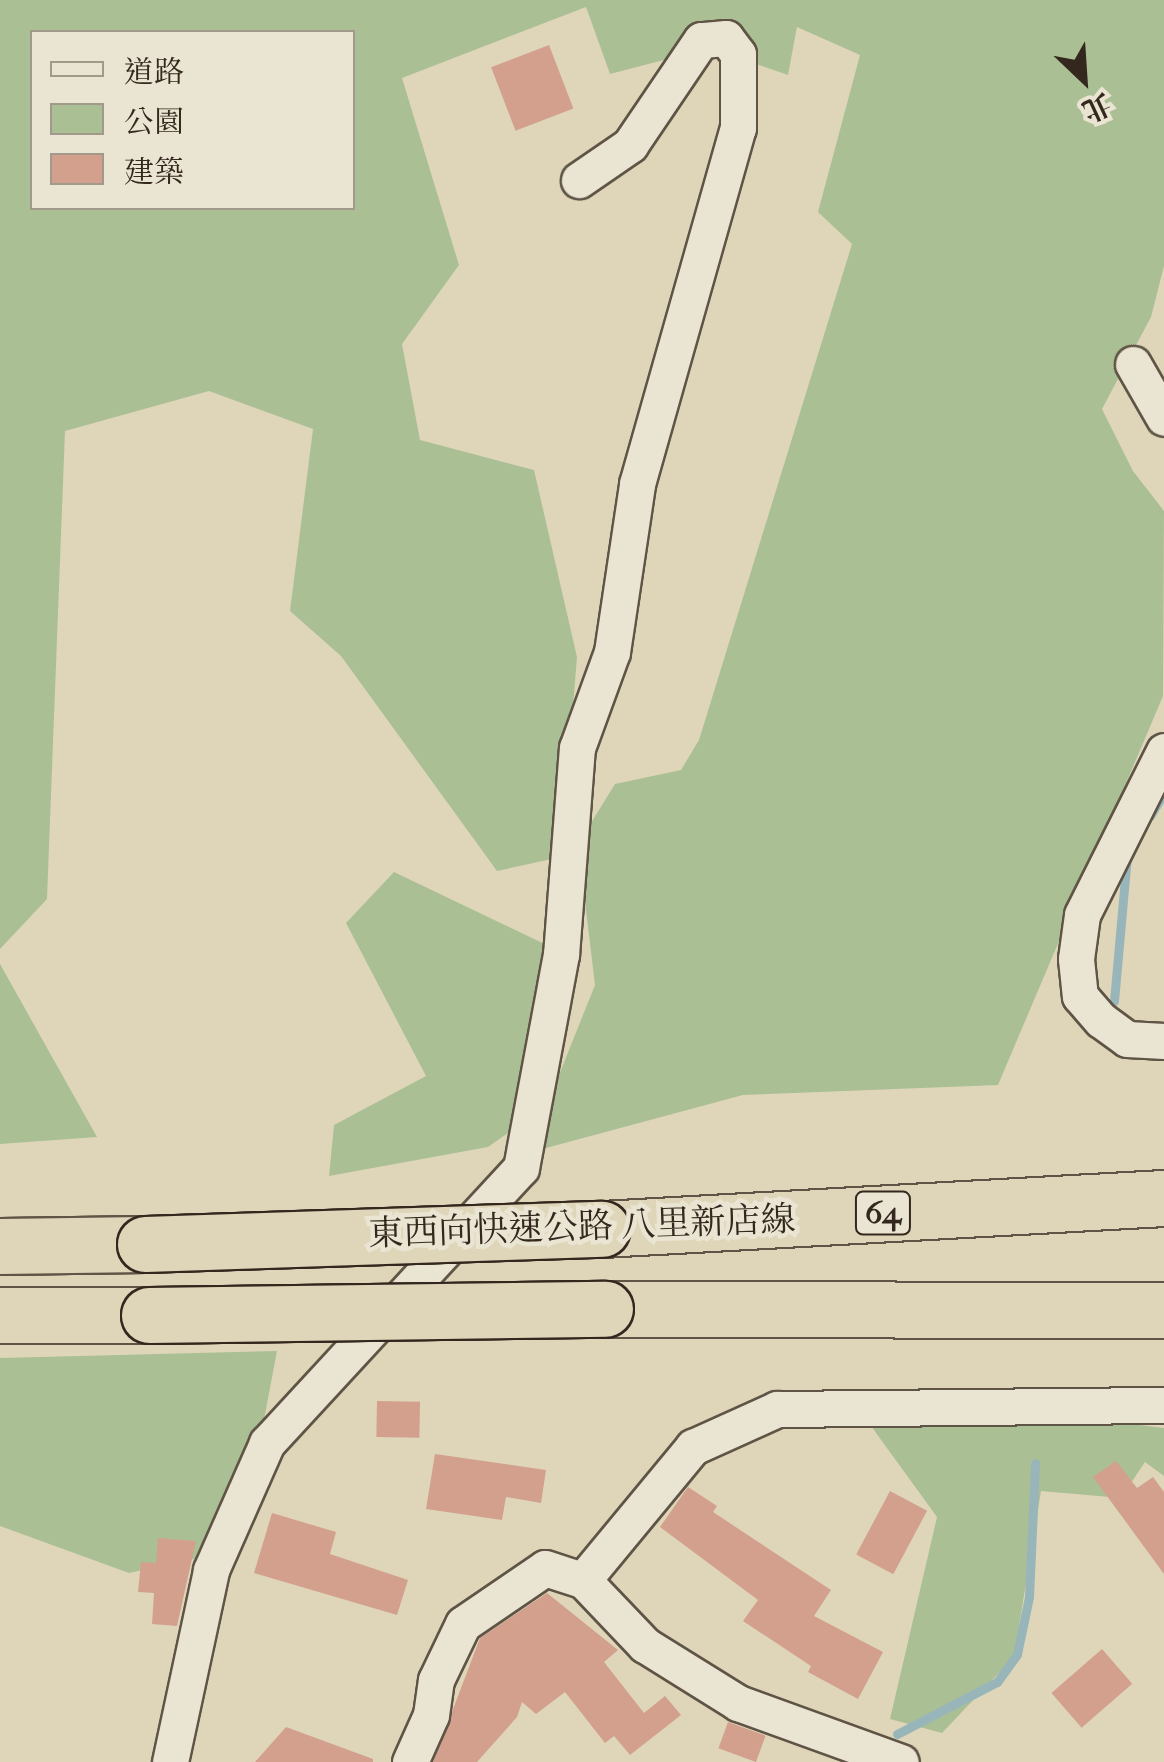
<!DOCTYPE html>
<meta charset="utf-8">
<style>
body{margin:0}
#map{position:relative;width:1164px;height:1762px;overflow:hidden;background:#dfd6ba;font-family:"IM FELL French Canon","Noto Serif TC",serif}
div>[style]{position:absolute}
.green>*{inset:0;background:#abbf95}
.stream>*{height:9px;margin:-4.5px;padding:0 4.5px;transform-origin:4.5px;border-radius:4.5px;background:#98b6ba}
.building>*{inset:0;background:#d2a08c;transform-origin:0 0}
.roads{filter:drop-shadow(2px 0 #5f5445) drop-shadow(-2px 0 #5f5445) drop-shadow(0 2px #5f5445) drop-shadow(0 -2px #5f5445)}
.minor>*{height:35px;margin:-17.5px;padding:0 17.5px;transform-origin:17.5px;border-radius:17.5px;background:#eae4d2}
.trunk>*{height:55px;margin:-27.5px;padding:0 27.5px;transform-origin:27.5px;border-radius:27.5px;background:#dfd6ba}
.bridges{filter:drop-shadow(2px 0 #34281e) drop-shadow(-2px 0 #34281e) drop-shadow(0 2px #34281e) drop-shadow(0 -2px #34281e)}
.trunk-bridge>*{height:55px;margin:-27.5px;padding:0 27.5px;transform-origin:27.5px;border-radius:27.5px;background:#dfd6ba}
span{translate:-50% -50%;white-space:nowrap;text-align:center;line-height:1.15;-webkit-text-stroke:9px #eae4d2;paint-order:stroke}
.shield-label span{padding:2px 8px;background:#eae4d2;border:2px solid;border-radius:8px;-webkit-text-stroke-width:0}
.shield-label{font-size:32px;color:#34281e;font-weight:700}
.street-label{font-size:35px;color:#34281e}
.legend{position:absolute;left:30px;top:30px;width:325px;height:180px;box-sizing:border-box;background:#eae4d2;border:2px solid #a1998a;margin:0;padding:12px 18px;list-style:none;font-size:30px;color:#34281e}
.legend li{display:flex;align-items:center;gap:20px;height:50px}
.legend b{width:50px;border:2px solid #a1998a}
.north{position:absolute;left:1034px;top:30px;width:100px;height:100px;-webkit-text-stroke:8px #eae4d2;paint-order:stroke;rotate:155deg;font-size:28px;font-weight:700;line-height:40px;text-align:center;color:#34281e}
.north::after{content:'';display:block;margin:auto;width:35px;height:45px;background:#34281e;clip-path:polygon(50% 0,100% 100%,50% 72%,0 100%)}
</style>
<div id="map">
<div class="green">
<i style="clip-path:polygon(evenodd,0 0,1164px 0,1164px 266px,1151px 317px,1102px 409px,1133px 471px,1164px 511px,1163px 696px,998px 1085px,743px 1095px,546px 1148px,537px 1130px,595px 985px,578px 844px,615px 784px,681px 770px,699px 740px,852px 244px,818px 212px,860px 55px,797px 27px,788px 75px,710px 48px,610px 74px,586px 7px,402px 78px,459px 265px,402px 344px,420px 440px,534px 470px,577px 657px,561px 857px,497px 871px,341px 656px,290px 611px,313px 429px,209px 391px,65px 431px,47px 899px,0 949px,0 0,32px 32px,352px 32px,352px 208px,32px 208px,32px 32px)"></i>
<i style="clip-path:polygon(394px 872px,553px 948px,522px 1123px,488px 1147px,329px 1176px,334px 1125px,426px 1076px,346px 923px)"></i>
<i style="clip-path:polygon(0 964px,97px 1137px,0 1144px)"></i>
<i style="clip-path:polygon(277px 1351px,251px 1488px,199px 1558px,129px 1573px,0 1526px,0 1358px)"></i>
<i style="clip-path:polygon(1115px 1422px,1164px 1428px,1164px 1476px,1145px 1462px,1121px 1498px,1041px 1491px,1014px 1657px,942px 1733px,890px 1719px,937px 1517px,871px 1426px)"></i>
</div>
<div class="stream">
<i style="left:1150px;top:816px;width:27px;rotate:-59deg"></i>
<i style="left:1114px;top:1001px;width:146px;rotate:-84.9deg"></i>
<i style="left:897px;top:1734px;width:113px;rotate:-27.5deg"></i>
<i style="left:997px;top:1682px;width:34px;rotate:-54deg"></i>
<i style="left:1017px;top:1654px;width:58px;rotate:-78.1deg"></i>
<i style="left:1029px;top:1597px;width:134px;rotate:-87.4deg"></i>
</div>
<div class="building">
<i style="left:549px;top:45px;width:68px;height:62px;rotate:69deg"></i>
<i style="left:377px;top:1401px;width:43px;height:36px;rotate:1deg"></i>
<i style="clip-path:polygon(435px 1454px,546px 1470px,541px 1503px,506px 1497px,502px 1520px,426px 1509px)"></i>
<i style="clip-path:polygon(1116px 1461px,1137px 1488px,1153px 1477px,1164px 1492px,1164px 1574px,1093px 1477px)"></i>
<i style="clip-path:polygon(688px 1487px,717px 1506px,713px 1512px,831px 1590px,814px 1616px,883px 1652px,858px 1699px,808px 1672px,811px 1666px,743px 1621px,758px 1600px,660px 1527px)"></i>
<i style="left:890px;top:1491px;width:42px;height:72px;rotate:28deg"></i>
<i style="clip-path:polygon(272px 1513px,336px 1532px,330px 1554px,408px 1580px,397px 1615px,254px 1573px)"></i>
<i style="clip-path:polygon(158px 1538px,196px 1541px,177px 1626px,152px 1624px,154px 1593px,138px 1592px,141px 1562px,156px 1563px)"></i>
<i style="clip-path:polygon(547px 1593px,618px 1650px,604px 1662px,644px 1713px,665px 1696px,681px 1715px,630px 1755px,614px 1736px,605px 1743px,565px 1692px,536px 1714px,522px 1702px,517px 1717px,477px 1762px,433px 1762px,480px 1638px)"></i>
<i style="left:1102px;top:1649px;width:46px;height:67px;rotate:49deg"></i>
<i style="left:728px;top:1722px;width:40px;height:28px;rotate:20deg"></i>
<i style="clip-path:polygon(286px 1727px,373px 1759px,373px 1762px,255px 1762px)"></i>
</div>
<div class="roads">
<div class="minor">
<i style="left:1133px;top:364px;width:62px;rotate:60.1deg"></i>
<i style="left:1164px;top:751px;width:183px;rotate:116.6deg"></i>
<i style="left:1082px;top:915px;width:44px;rotate:97.8deg"></i>
<i style="left:1076px;top:959px;width:37px;rotate:84deg"></i>
<i style="left:1080px;top:996px;width:32px;rotate:49deg"></i>
<i style="left:1101px;top:1020px;width:32px;rotate:36deg"></i>
<i style="left:1127px;top:1039px;width:37px;rotate:3deg"></i>
<i style="left:583px;top:1580px;width:173px;rotate:-50.4deg"></i>
<i style="left:693px;top:1447px;width:92px;rotate:-24.3deg"></i>
<i style="left:777px;top:1409px;width:387px;rotate:-0.6deg"></i>
<i style="left:170px;top:1762px;width:196px;rotate:-77.9deg"></i>
<i style="left:211px;top:1570px;width:139px;rotate:-66.2deg"></i>
<i style="left:267px;top:1443px;width:374px;rotate:-47.3deg"></i>
<i style="left:521px;top:1168px;width:217px;rotate:-79.4deg"></i>
<i style="left:561px;top:955px;width:208px;rotate:-85.6deg"></i>
<i style="left:577px;top:748px;width:102px;rotate:-70deg"></i>
<i style="left:612px;top:652px;width:170px;rotate:-81.5deg"></i>
<i style="left:637px;top:484px;width:370px;rotate:-74.2deg"></i>
<i style="left:738px;top:128px;width:74px;rotate:-90deg"></i>
<i style="left:738px;top:54px;width:20px;rotate:-127deg"></i>
<i style="left:726px;top:38px;width:25px;rotate:175deg"></i>
<i style="left:701px;top:40px;width:127px;rotate:124.1deg"></i>
<i style="left:630px;top:145px;width:62px;rotate:145.5deg"></i>
<i style="left:410px;top:1762px;width:51px;rotate:-65.9deg"></i>
<i style="left:431px;top:1715px;width:35px;rotate:-82deg"></i>
<i style="left:436px;top:1680px;width:62px;rotate:-64.3deg"></i>
<i style="left:463px;top:1624px;width:99px;rotate:-34.3deg"></i>
<i style="left:545px;top:1568px;width:40px;rotate:18deg"></i>
<i style="left:583px;top:1580px;width:90px;rotate:46.4deg"></i>
<i style="left:645px;top:1645px;width:110px;rotate:31.9deg"></i>
<i style="left:738px;top:1703px;width:173px;rotate:19.9deg"></i>
</div>
<div class="trunk">
<i style="left:602px;top:1229px;width:563px;rotate:-3.16deg"></i>
<i style="left:0;top:1246px;width:145px;rotate:-0.8deg"></i>
<i style="left:605px;top:1309px;width:559px;rotate:0.1deg"></i>
<i style="left:0;top:1315px;width:149px"></i>
</div>
</div>
<div class="bridges">
<div class="trunk-bridge">
<i style="left:145px;top:1244px;width:457px;rotate:-1.9deg"></i>
<i style="left:149px;top:1315px;width:456px;rotate:-0.8deg"></i>
</div>
</div>
<div class="shield-label">
<span style="left:883px;top:1213px">64</span>
</div>
<div class="street-label">
<span style="left:582px;top:1227px;rotate:-2deg">東西向快速公路 八里新店線</span>
</div>
<ul class="legend">
<li><b style="height:12px;background:#eae4d2"></b>道路</li>
<li><b style="height:28px;background:#abbf95"></b>公園</li>
<li><b style="height:28px;background:#d2a08c"></b>建築</li>
</ul>
<div class="north">北</div>
</div>
